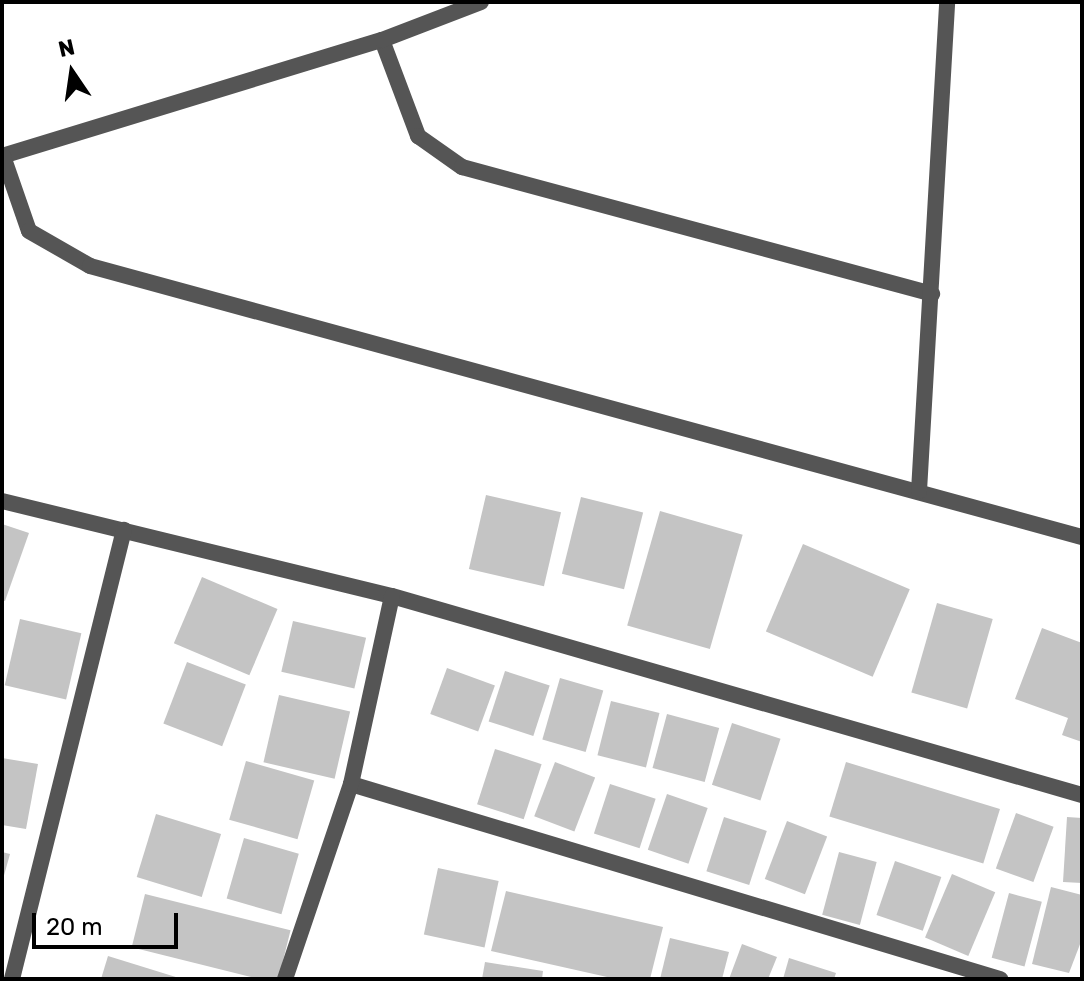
<!DOCTYPE html>
<style>
body{margin:0}
#map{position:relative;width:1084px;height:981px;overflow:hidden;background:#fff;font-family:Rubik,sans-serif}
div>[style]{position:absolute}
.building>*{inset:0;background:#c4c4c4;transform-origin:0 0}
.street>*{height:16px;margin:-8px;padding:0 8px;transform-origin:8px;border-radius:8px;background:#555}
span{translate:-50% -50%;white-space:nowrap;text-align:center;line-height:1.15;-webkit-text-stroke:8px #fff;paint-order:stroke}
.frame{position:absolute;inset:0;border:4px solid #000;pointer-events:none}
.north{position:absolute;left:32px;top:32px;width:80px;height:80px;-webkit-text-stroke:6px #fff;paint-order:stroke;rotate:347deg;font-size:22px;font-weight:700;line-height:32px;text-align:center;color:#000}
.north::after{content:'';display:block;margin:auto;width:28px;height:36px;background:#000;clip-path:polygon(50% 0,100% 100%,50% 72%,0 100%)}
.scale{position:absolute;left:32px;top:913px;width:146px;height:36px;box-sizing:border-box;border:4px solid #000;border-top:0;padding-left:10px;font-size:24px;line-height:28px;white-space:nowrap;color:#000;-webkit-text-stroke:6px #fff;paint-order:stroke}
</style>
<div id="map">
<div class="building">
<i style="left:486px;top:495px;width:77px;height:76px;rotate:13deg"></i>
<i style="left:581px;top:497px;width:64px;height:79px;rotate:14deg"></i>
<i style="left:660px;top:511px;width:86px;height:119px;rotate:16deg"></i>
<i style="clip-path:polygon(2px 524px,29px 533px,5px 601px,2px 600px)"></i>
<i style="left:803px;top:544px;width:116px;height:95px;rotate:23deg"></i>
<i style="left:202px;top:577px;width:82px;height:72px;rotate:23deg"></i>
<i style="left:937px;top:603px;width:58px;height:93px;rotate:16deg"></i>
<i style="left:20px;top:619px;width:63px;height:68px;rotate:13deg"></i>
<i style="left:293px;top:621px;width:75px;height:52px;rotate:13deg"></i>
<i style="clip-path:polygon(1042px 628px,1082px 643px,1082px 742px,1062px 735px,1068px 718px,1015px 699px)"></i>
<i style="left:187px;top:662px;width:63px;height:66px;rotate:21deg"></i>
<i style="left:447px;top:668px;width:51px;height:49px;rotate:20deg"></i>
<i style="left:505px;top:671px;width:47px;height:53px;rotate:18deg"></i>
<i style="left:560px;top:678px;width:45px;height:64px;rotate:16deg"></i>
<i style="left:279px;top:695px;width:73px;height:69px;rotate:13deg"></i>
<i style="left:611px;top:701px;width:50px;height:56px;rotate:14deg"></i>
<i style="left:667px;top:714px;width:54px;height:56px;rotate:15deg"></i>
<i style="left:732px;top:723px;width:51px;height:65px;rotate:18deg"></i>
<i style="left:495px;top:749px;width:49px;height:58px;rotate:18deg"></i>
<i style="clip-path:polygon(2px 758px,38px 764px,26px 829px,2px 825px)"></i>
<i style="left:246px;top:761px;width:71px;height:61px;rotate:16deg"></i>
<i style="left:555px;top:762px;width:43px;height:58px;rotate:21deg"></i>
<i style="left:846px;top:762px;width:161px;height:57px;rotate:17deg"></i>
<i style="left:610px;top:784px;width:48px;height:52px;rotate:18deg"></i>
<i style="left:667px;top:794px;width:43px;height:59px;rotate:19deg"></i>
<i style="left:1016px;top:813px;width:40px;height:59px;rotate:20deg"></i>
<i style="left:156px;top:814px;width:68px;height:66px;rotate:17deg"></i>
<i style="left:724px;top:817px;width:45px;height:57px;rotate:18deg"></i>
<i style="clip-path:polygon(1067px 817px,1082px 818px,1082px 883px,1063px 882px)"></i>
<i style="left:787px;top:821px;width:43px;height:62px;rotate:21deg"></i>
<i style="left:244px;top:838px;width:57px;height:63px;rotate:16deg"></i>
<i style="clip-path:polygon(2px 852px,10px 854px,3px 879px,2px 879px)"></i>
<i style="left:839px;top:852px;width:39px;height:65px;rotate:15deg"></i>
<i style="left:895px;top:861px;width:49px;height:57px;rotate:19deg"></i>
<i style="left:438px;top:868px;width:62px;height:68px;rotate:12deg"></i>
<i style="left:952px;top:874px;width:47px;height:69px;rotate:23deg"></i>
<i style="clip-path:polygon(1051px 887px,1082px 895px,1082px 939px,1069px 973px,1032px 964px)"></i>
<i style="clip-path:polygon(506px 891px,663px 927px,650px 979px,616px 979px,491px 951px)"></i>
<i style="left:1009px;top:893px;width:34px;height:67px;rotate:15deg"></i>
<i style="left:145px;top:894px;width:150px;height:55px;rotate:14deg"></i>
<i style="clip-path:polygon(670px 938px,729px 952px,722px 979px,660px 979px)"></i>
<i style="clip-path:polygon(742px 944px,777px 957px,768px 979px,729px 979px)"></i>
<i style="clip-path:polygon(108px 956px,179px 978px,179px 979px,101px 979px)"></i>
<i style="clip-path:polygon(789px 958px,836px 973px,834px 979px,783px 979px)"></i>
<i style="clip-path:polygon(485px 962px,543px 971px,542px 979px,482px 979px)"></i>
</div>
<div class="street">
<i style="left:382px;top:40px;width:103px;rotate:69.4deg"></i>
<i style="left:418px;top:136px;width:54px;rotate:35.2deg"></i>
<i style="left:462px;top:167px;width:487px;rotate:15.1deg"></i>
<i style="left:2px;top:156px;width:397px;rotate:-17deg"></i>
<i style="left:382px;top:40px;width:106px;rotate:-21deg"></i>
<i style="left:3px;top:156px;width:79px;rotate:70.9deg"></i>
<i style="left:29px;top:231px;width:70px;rotate:29.8deg"></i>
<i style="left:90px;top:266px;width:1028px;rotate:15.28deg"></i>
<i style="left:919px;top:491px;width:490px;rotate:-86.7deg"></i>
<i style="left:2px;top:501px;width:401px;rotate:13.7deg"></i>
<i style="left:392px;top:596px;width:718px;rotate:16.09deg"></i>
<i style="left:351px;top:784px;width:678px;rotate:16.72deg"></i>
<i style="left:12px;top:979px;width:463px;rotate:-76deg"></i>
<i style="left:285px;top:979px;width:206px;rotate:-71.3deg"></i>
<i style="left:351px;top:784px;width:192px;rotate:-77.7deg"></i>
</div>
<div class="frame"></div>
<div class="north">N</div>
<div class="scale">20 m</div>
</div>
